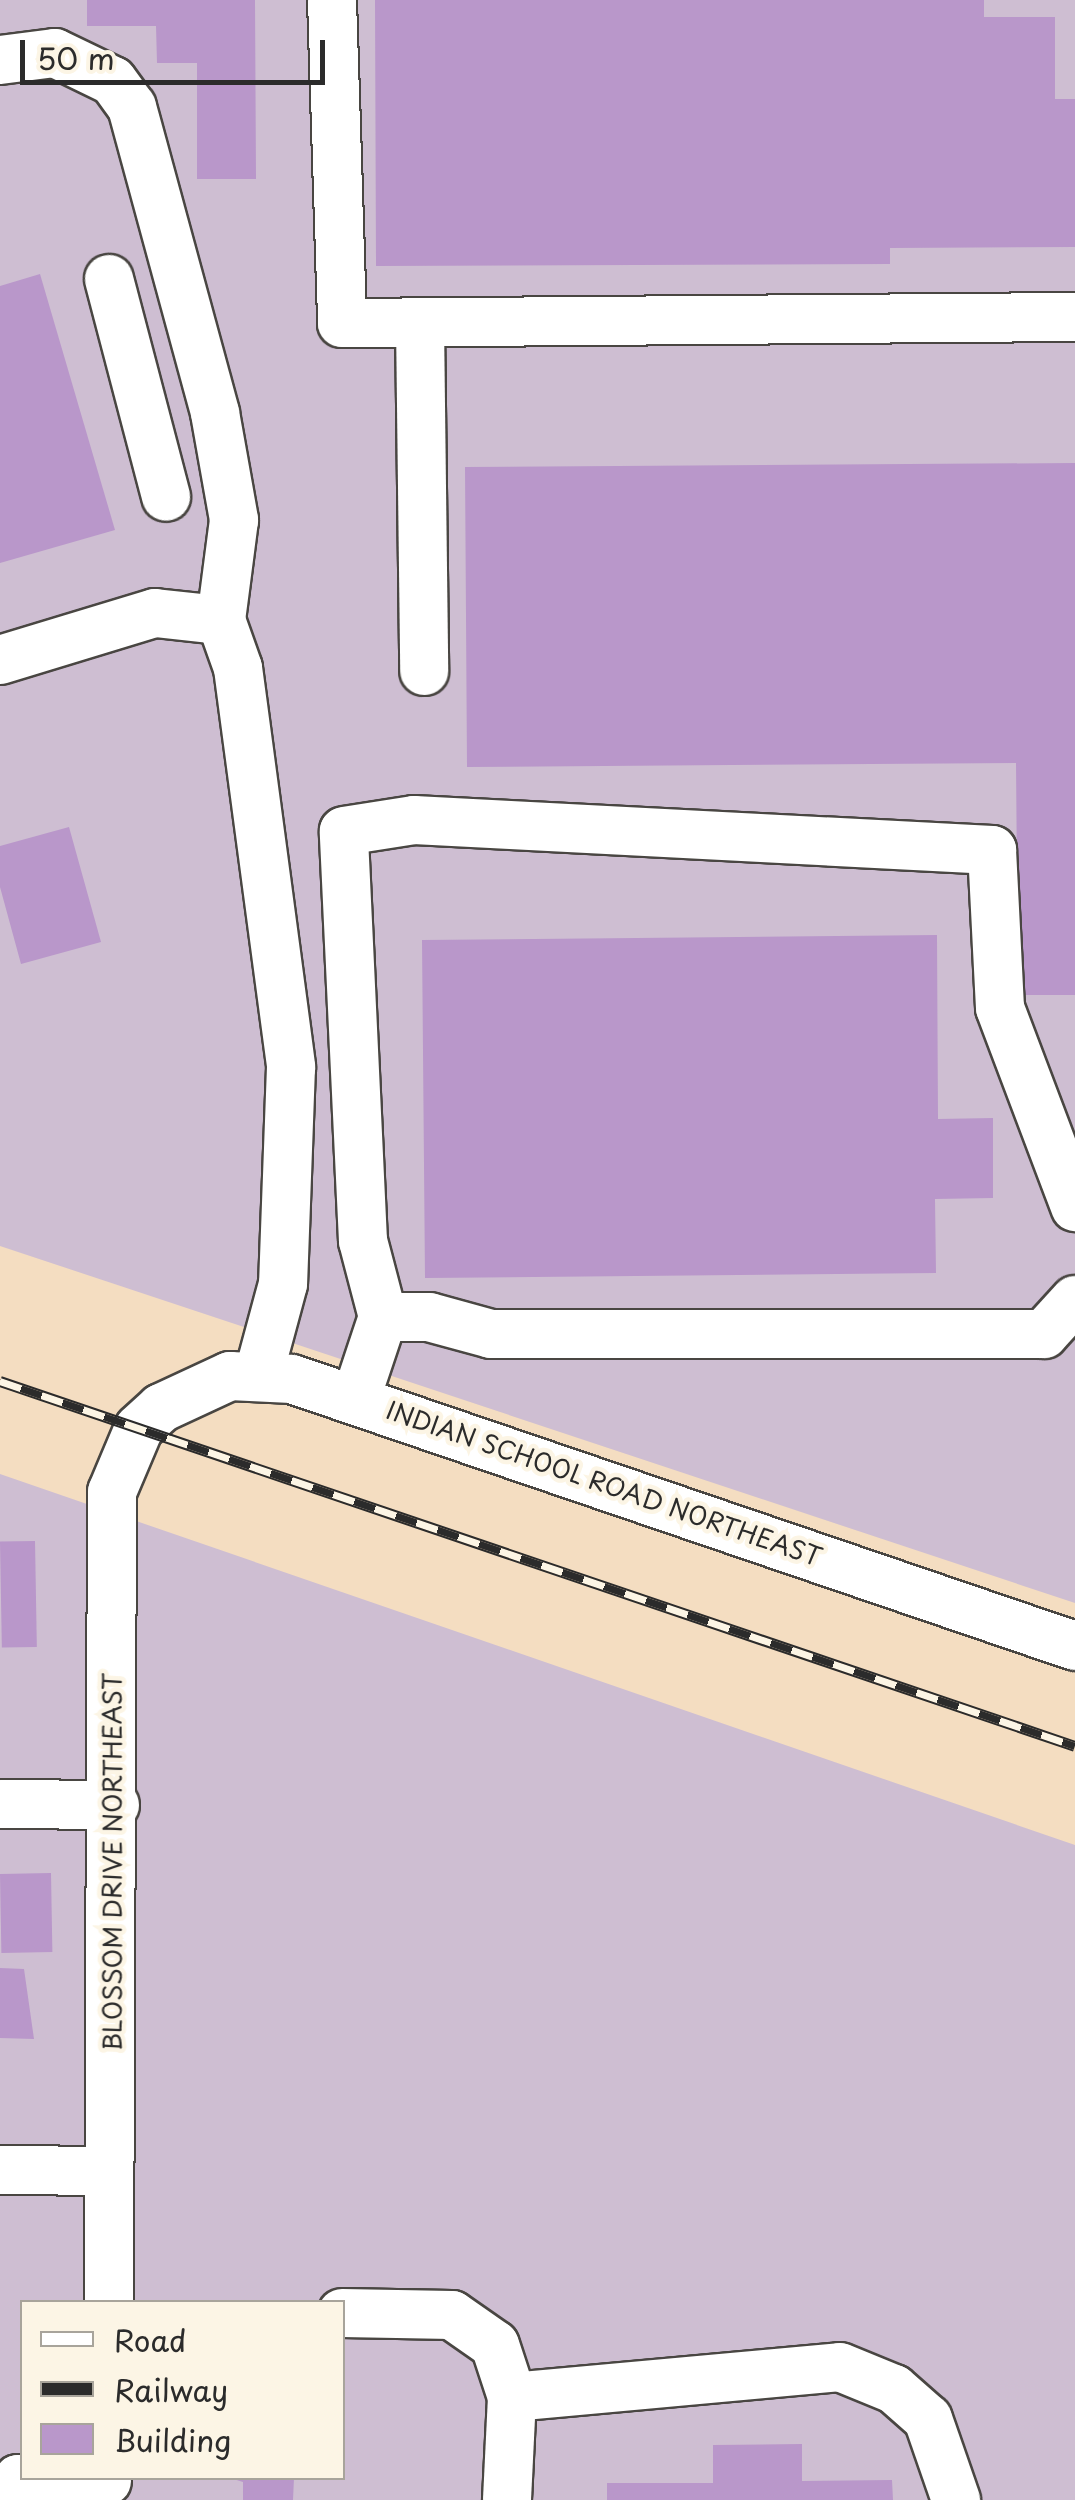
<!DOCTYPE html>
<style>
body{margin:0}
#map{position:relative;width:1075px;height:2500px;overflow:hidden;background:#f4ddc1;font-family:"Playpen Sans",sans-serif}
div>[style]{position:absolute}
.industrial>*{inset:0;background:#cebed2}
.building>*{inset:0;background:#b997ca;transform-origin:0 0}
.roads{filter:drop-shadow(2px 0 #494642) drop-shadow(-2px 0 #494642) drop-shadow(0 2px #494642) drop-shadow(0 -2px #494642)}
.minor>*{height:48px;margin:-24px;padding:0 24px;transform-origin:24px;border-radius:24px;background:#fff}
.rail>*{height:11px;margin-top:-5.5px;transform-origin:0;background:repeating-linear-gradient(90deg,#fcf5e5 0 22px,#2b2b2b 0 44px);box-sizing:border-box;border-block:2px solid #2b2b2b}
span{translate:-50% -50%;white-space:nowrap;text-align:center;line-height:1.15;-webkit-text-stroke:9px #fcf5e5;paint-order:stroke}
.street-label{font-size:25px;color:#2b2b2b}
.legend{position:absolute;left:20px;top:2300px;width:325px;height:180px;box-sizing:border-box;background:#fcf5e5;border:2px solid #a8a49b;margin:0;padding:12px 18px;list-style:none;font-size:30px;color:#2b2b2b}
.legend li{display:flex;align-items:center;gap:20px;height:50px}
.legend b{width:50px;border:2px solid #a8a49b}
.scale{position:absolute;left:20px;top:40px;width:305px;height:45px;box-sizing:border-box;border:5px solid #2b2b2b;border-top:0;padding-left:12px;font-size:30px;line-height:35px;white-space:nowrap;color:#2b2b2b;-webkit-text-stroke:8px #fcf5e5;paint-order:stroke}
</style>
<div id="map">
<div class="industrial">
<i style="clip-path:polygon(0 0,1075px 0,1075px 1603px,0 1246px)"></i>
<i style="clip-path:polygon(evenodd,0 1474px,1075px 1845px,1075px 2500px,0 2500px,0 1474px,22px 2302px,342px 2302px,342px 2478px,22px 2478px,22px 2302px)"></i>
</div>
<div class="building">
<i style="clip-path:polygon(87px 0,255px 0,256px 179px,197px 179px,197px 63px,157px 63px,156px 26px,87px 26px)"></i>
<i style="clip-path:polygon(375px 0,984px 0,984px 17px,1055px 17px,1055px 99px,1075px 99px,1075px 247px,890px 248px,890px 264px,376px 266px)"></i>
<i style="clip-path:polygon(40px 274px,115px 530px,0 563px,0 286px)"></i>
<i style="clip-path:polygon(1075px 463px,1075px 995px,1018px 995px,1016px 763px,467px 767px,465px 467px)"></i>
<i style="clip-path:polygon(69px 827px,101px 942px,21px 964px,0 887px,0 846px)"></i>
<i style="clip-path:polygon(937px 935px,938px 1119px,993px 1118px,993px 1198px,935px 1199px,936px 1273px,425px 1278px,422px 940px)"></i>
<i style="left:35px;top:1541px;width:106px;height:35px;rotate:89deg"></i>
<i style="left:51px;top:1873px;width:79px;height:51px;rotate:89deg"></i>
<i style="clip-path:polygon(0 1968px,24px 1969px,34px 2039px,0 2038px)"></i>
<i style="clip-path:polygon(802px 2444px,802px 2481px,892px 2480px,893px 2500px,607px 2500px,607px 2483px,713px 2483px,713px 2445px)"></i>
<i style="clip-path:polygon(230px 2478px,294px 2478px,293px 2500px,243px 2500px,243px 2482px)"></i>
</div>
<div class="roads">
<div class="minor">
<i style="left:332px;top:0;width:323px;rotate:88.2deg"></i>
<i style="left:342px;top:323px;width:733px;rotate:-0.47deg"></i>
<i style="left:0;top:60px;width:55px;rotate:-7.3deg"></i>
<i style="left:55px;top:53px;width:64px;rotate:25.8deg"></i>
<i style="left:113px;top:81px;width:32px;rotate:54deg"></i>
<i style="left:132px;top:107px;width:317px;rotate:74.8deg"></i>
<i style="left:215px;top:413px;width:109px;rotate:79.9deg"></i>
<i style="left:234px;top:520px;width:101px;rotate:97.4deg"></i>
<i style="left:109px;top:279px;width:225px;rotate:75.3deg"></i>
<i style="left:420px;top:323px;width:348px;rotate:89.3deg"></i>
<i style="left:0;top:660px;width:162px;rotate:-16.9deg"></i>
<i style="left:155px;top:613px;width:66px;rotate:6.1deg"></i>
<i style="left:221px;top:620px;width:51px;rotate:70.5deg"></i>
<i style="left:238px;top:668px;width:403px;rotate:82.4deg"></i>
<i style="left:291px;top:1067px;width:217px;rotate:92.1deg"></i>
<i style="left:283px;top:1284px;width:92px;rotate:105.1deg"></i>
<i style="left:383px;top:1317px;width:79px;rotate:-104.7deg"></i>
<i style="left:363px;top:1241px;width:410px;rotate:-92.7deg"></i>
<i style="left:344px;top:831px;width:71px;rotate:-8.9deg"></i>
<i style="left:414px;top:820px;width:579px;rotate:2.97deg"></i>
<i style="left:992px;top:850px;width:158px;rotate:87.1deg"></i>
<i style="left:1000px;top:1008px;width:213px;rotate:69.3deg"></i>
<i style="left:356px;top:1398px;width:85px;rotate:-71.6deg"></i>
<i style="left:383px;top:1317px;width:46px"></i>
<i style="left:429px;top:1317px;width:64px;rotate:15.3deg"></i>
<i style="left:491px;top:1334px;width:553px"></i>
<i style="left:1044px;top:1334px;width:46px;rotate:-47.6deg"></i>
<i style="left:0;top:1804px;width:115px;rotate:0.5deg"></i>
<i style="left:0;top:2170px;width:109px;rotate:0.5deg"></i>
<i style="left:109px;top:2302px;width:810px;rotate:-89.79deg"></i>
<i style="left:112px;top:1492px;width:69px;rotate:-67.1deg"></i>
<i style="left:139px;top:1428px;width:30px;rotate:-42deg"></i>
<i style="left:161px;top:1408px;width:76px;rotate:-24.9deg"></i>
<i style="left:230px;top:1376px;width:62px;rotate:2.8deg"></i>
<i style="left:292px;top:1379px;width:827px;rotate:18.83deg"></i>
<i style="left:342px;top:2313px;width:110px;rotate:1deg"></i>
<i style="left:452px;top:2315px;width:52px;rotate:34.9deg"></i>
<i style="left:495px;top:2345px;width:55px;rotate:71.9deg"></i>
<i style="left:512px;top:2397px;width:103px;rotate:92.8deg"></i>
<i style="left:512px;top:2397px;width:329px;rotate:-5.2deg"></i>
<i style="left:840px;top:2367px;width:58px;rotate:22.2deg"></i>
<i style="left:894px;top:2389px;width:45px;rotate:41.4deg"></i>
<i style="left:928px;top:2419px;width:86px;rotate:70.9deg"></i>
<i style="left:3px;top:2500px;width:26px;rotate:-54deg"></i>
<i style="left:18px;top:2479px;width:89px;rotate:1.3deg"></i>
</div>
</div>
<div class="rail">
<i style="left:0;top:1381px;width:1135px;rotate:18.75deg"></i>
</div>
<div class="street-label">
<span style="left:604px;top:1483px;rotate:19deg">INDIAN SCHOOL ROAD NORTHEAST</span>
<span style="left:112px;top:1862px;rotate:-90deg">BLOSSOM DRIVE NORTHEAST</span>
</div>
<ul class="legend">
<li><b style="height:12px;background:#fff"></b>Road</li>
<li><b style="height:12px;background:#2b2b2b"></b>Railway</li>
<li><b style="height:28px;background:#b997ca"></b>Building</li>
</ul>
<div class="scale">50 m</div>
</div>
